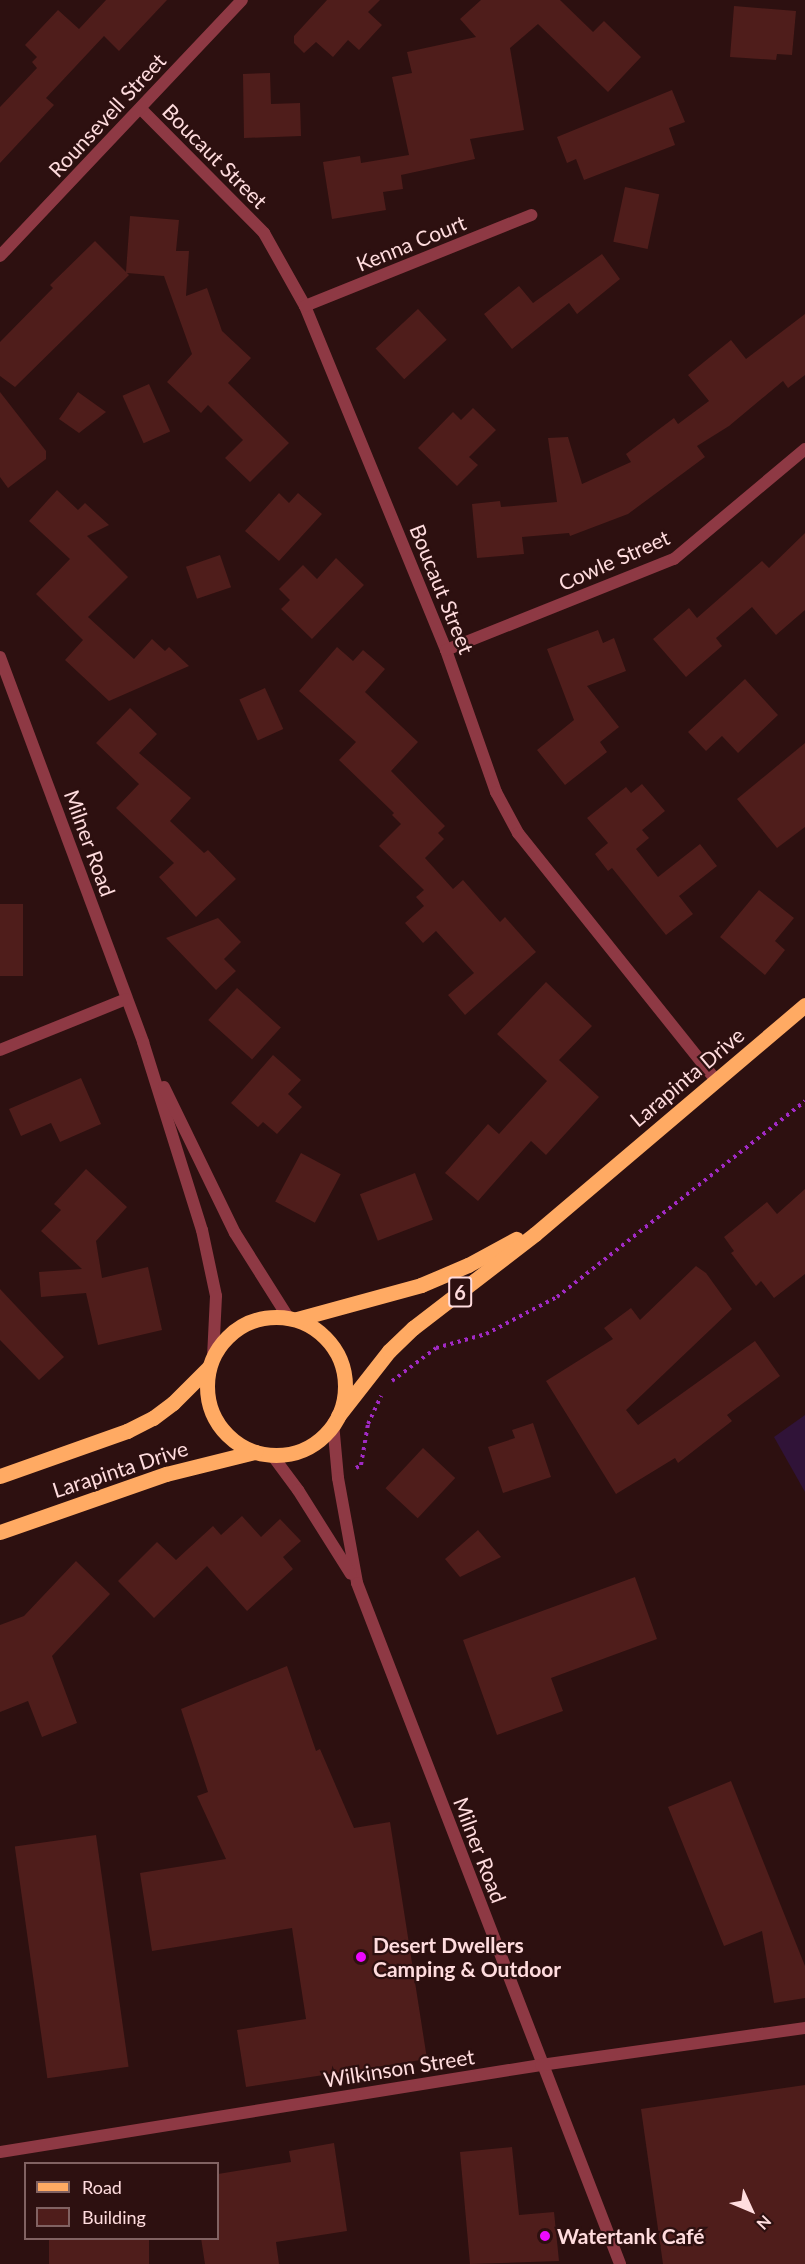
<!DOCTYPE html>
<meta charset="utf-8">
<style>
body{margin:0}
#map{position:relative;width:805px;height:2264px;overflow:hidden;background:#2d1010;font-family:Lato,sans-serif}
div>[style]{position:absolute}
.green>*{inset:0;background:#301338}
.building>*{inset:0;background:#4f1d1b;transform-origin:0 0}
.path>*{height:4px;margin-top:-2px;transform-origin:0;background:repeating-linear-gradient(90deg,#a12ac5 0 3px,transparent 0 7.5px)}
.minor>*{height:12px;margin:-6px;padding:0 6px;transform-origin:6px;border-radius:6px;background:#8e3944}
.primary>*{height:15px;margin:-7.5px;padding:0 7.5px;transform-origin:7.5px;border-radius:7.5px;background:#ffaa63}
.primary>.ring{margin:-7.5px;padding:0;box-sizing:content-box;background:none;border:15px solid #ffaa63;border-radius:50%}
.dots>*{width:16px;height:16px;translate:-50% -50%;box-sizing:border-box;border:3px solid #2d1010;border-radius:50%}
span{translate:-50% -50%;white-space:nowrap;text-align:center;line-height:1.15;-webkit-text-stroke:4.5px #2d1010;paint-order:stroke}
.shield-label span{padding:2px 4px;background:#2d1010;border:2px solid;border-radius:4px;-webkit-text-stroke-width:0}
.shield-label{font-size:20px;color:#ffdcde;font-weight:700}
.street-label{font-size:21px;color:#ffdcde}
.poi-label{font-size:21px;color:#ffdcde;font-weight:700}
.left{translate:0 -50%;text-align:left}
.legend{position:absolute;left:24px;top:2162px;width:195px;height:78px;box-sizing:border-box;background:#2d1010;border:2px solid #816262;margin:0;padding:8px 10px;list-style:none;font-size:18px;color:#ffdcde}
.legend li{display:flex;align-items:center;gap:12px;height:30px}
.legend b{width:30px;border:2px solid #816262}
.north{position:absolute;left:721px;top:2180px;width:60px;height:60px;-webkit-text-stroke:4px #2d1010;paint-order:stroke;rotate:134deg;font-size:16px;font-weight:700;line-height:24px;text-align:center;color:#ffdcde}
.north::after{content:'';display:block;margin:auto;width:21px;height:27px;background:#ffdcde;clip-path:polygon(50% 0,100% 100%,50% 72%,0 100%)}
</style>
<div id="map">
<div class="green">
<i style="clip-path:polygon(805px 1415px,805px 1492px,774px 1437px)"></i>
</div>
<div class="building">
<i style="clip-path:polygon(106px 0,167px 0,119px 51px,104px 36px,46px 98px,54px 105px,0 163px,0 107px,37px 68px,32px 62px,37px 57px,25px 45px,58px 10px,79px 29px)"></i>
<i style="clip-path:polygon(327px 0,380px 0,368px 12px,382px 25px,359px 50px,348px 40px,333px 57px,316px 42px,304px 53px,294px 43px,294px 36px)"></i>
<i style="clip-path:polygon(481px 0,560px 0,593px 32px,604px 21px,641px 57px,608px 92px,538px 24px,510px 48px,524px 130px,470px 139px,475px 159px,401px 175px,403px 189px,383px 192px,386px 210px,332px 219px,323px 162px,360px 156px,361px 163px,409px 155px,392px 77px,412px 73px,407px 52px,476px 37px,460px 19px)"></i>
<i style="clip-path:polygon(734px 6px,796px 11px,792px 55px,777px 54px,776px 60px,730px 57px)"></i>
<i style="clip-path:polygon(270px 73px,271px 104px,300px 103px,301px 136px,244px 138px,243px 74px)"></i>
<i style="clip-path:polygon(672px 90px,685px 122px,669px 128px,675px 145px,584px 180px,576px 159px,567px 163px,557px 137px)"></i>
<i style="left:625px;top:187px;width:35px;height:56px;rotate:12deg"></i>
<i style="clip-path:polygon(130px 216px,179px 220px,176px 251px,189px 251px,186px 296px,207px 288px,222px 331px,251px 358px,228px 383px,289px 443px,250px 482px,225px 458px,243px 440px,208px 405px,201px 413px,167px 382px,192px 354px,164px 276px,127px 273px,129px 275px,15px 387px,0 376px,0 342px,53px 288px,50px 285px,95px 241px,126px 272px)"></i>
<i style="clip-path:polygon(602px 254px,620px 279px,577px 314px,569px 303px,512px 349px,484px 314px,519px 286px,533px 303px)"></i>
<i style="left:418px;top:309px;width:42px;height:58px;rotate:47deg"></i>
<i style="clip-path:polygon(805px 314px,805px 375px,788px 388px,783px 381px,729px 426px,697px 446px,705px 457px,628px 514px,570px 536px,569px 533px,522px 537px,524px 554px,477px 558px,472px 504px,500px 501px,501px 507px,557px 502px,548px 438px,568px 437px,582px 484px,631px 462px,626px 454px,674px 418px,678px 424px,709px 401px,688px 375px,731px 340px,746px 359px)"></i>
<i style="left:149px;top:384px;width:52px;height:29px;rotate:66deg"></i>
<i style="clip-path:polygon(0 392px,46px 451px,46px 459px,8px 488px,0 477px)"></i>
<i style="clip-path:polygon(78px 392px,106px 412px,79px 433px,59px 419px)"></i>
<i style="clip-path:polygon(473px 408px,496px 430px,469px 457px,478px 465px,457px 486px,418px 448px,453px 412px,461px 420px)"></i>
<i style="clip-path:polygon(57px 490px,78px 510px,85px 503px,109px 525px,87px 536px,128px 577px,88px 617px,134px 659px,152px 639px,165px 651px,169px 647px,189px 666px,109px 701px,65px 660px,83px 640px,36px 594px,70px 559px,29px 521px)"></i>
<i style="clip-path:polygon(279px 493px,289px 503px,298px 493px,322px 514px,279px 561px,245px 531px)"></i>
<i style="clip-path:polygon(805px 533px,805px 610px,776px 635px,752px 607px,716px 638px,722px 646px,686px 677px,653px 639px,689px 608px,697px 618px,762px 561px,769px 568px)"></i>
<i style="left:220px;top:555px;width:34px;height:36px;rotate:71deg"></i>
<i style="clip-path:polygon(336px 558px,364px 585px,312px 639px,281px 609px,290px 600px,279px 589px,303px 565px,317px 579px)"></i>
<i style="clip-path:polygon(598px 630px,603px 643px,614px 638px,626px 671px,587px 686px,619px 727px,600px 742px,607px 752px,565px 785px,537px 750px,574px 720px,547px 649px)"></i>
<i style="clip-path:polygon(337px 647px,353px 661px,363px 650px,385px 669px,365px 692px,418px 742px,391px 771px,445px 826px,438px 833px,444px 839px,425px 858px,453px 889px,463px 880px,500px 922px,505px 917px,536px 952px,465px 1015px,448px 995px,474px 973px,436px 931px,423px 943px,405px 923px,424px 906px,416px 897px,424px 890px,379px 846px,401px 824px,392px 815px,394px 813px,339px 760px,356px 742px,299px 691px)"></i>
<i style="clip-path:polygon(745px 679px,778px 715px,738px 753px,722px 736px,706px 751px,688px 732px)"></i>
<i style="left:265px;top:688px;width:45px;height:28px;rotate:66deg"></i>
<i style="clip-path:polygon(130px 708px,157px 734px,139px 753px,191px 798px,170px 821px,204px 853px,208px 850px,236px 879px,196px 917px,159px 877px,174px 863px,116px 808px,139px 784px,96px 743px)"></i>
<i style="clip-path:polygon(805px 743px,805px 827px,777px 848px,737px 799px)"></i>
<i style="clip-path:polygon(642px 784px,665px 811px,642px 830px,649px 838px,636px 849px,658px 877px,700px 844px,717px 866px,679px 896px,693px 914px,666px 935px,612px 868px,608px 871px,595px 854px,608px 843px,587px 818px,626px 787px,631px 793px)"></i>
<i style="clip-path:polygon(759px 890px,794px 918px,775px 941px,785px 950px,765px 975px,720px 937px)"></i>
<i style="left:0;top:904px;width:23px;height:72px"></i>
<i style="clip-path:polygon(218px 918px,241px 942px,224px 959px,236px 971px,216px 990px,166px 938px)"></i>
<i style="clip-path:polygon(546px 982px,592px 1026px,559px 1060px,599px 1097px,546px 1155px,531px 1141px,478px 1201px,445px 1173px,488px 1124px,499px 1134px,547px 1081px,497px 1034px)"></i>
<i style="left:237px;top:988px;width:59px;height:43px;rotate:42deg"></i>
<i style="clip-path:polygon(273px 1055px,301px 1080px,288px 1094px,302px 1107px,277px 1134px,263px 1122px,258px 1127px,231px 1103px)"></i>
<i style="clip-path:polygon(81px 1078px,101px 1124px,60px 1142px,51px 1123px,21px 1136px,9px 1109px)"></i>
<i style="left:301px;top:1153px;width:45px;height:55px;rotate:28deg"></i>
<i style="clip-path:polygon(86px 1169px,127px 1207px,96px 1241px,102px 1278px,148px 1267px,162px 1330px,98px 1345px,86px 1293px,41px 1297px,39px 1272px,82px 1269px,41px 1231px,61px 1210px,54px 1204px)"></i>
<i style="left:415px;top:1173px;width:50px;height:59px;rotate:69deg"></i>
<i style="clip-path:polygon(805px 1189px,805px 1274px,774px 1298px,761px 1281px,756px 1286px,731px 1253px,734px 1251px,724px 1237px,767px 1202px,777px 1214px)"></i>
<i style="clip-path:polygon(696px 1266px,706px 1273px,732px 1309px,626px 1410px,638px 1425px,755px 1341px,780px 1376px,727px 1415px,732px 1421px,678px 1463px,675px 1458px,616px 1494px,546px 1381px,613px 1339px,604px 1328px,631px 1308px,640px 1320px)"></i>
<i style="clip-path:polygon(0 1289px,64px 1357px,39px 1380px,0 1340px)"></i>
<i style="clip-path:polygon(533px 1423px,551px 1477px,503px 1493px,488px 1447px,515px 1438px,512px 1430px)"></i>
<i style="left:423px;top:1448px;width:44px;height:55px;rotate:43deg"></i>
<i style="clip-path:polygon(242px 1516px,261px 1537px,280px 1519px,301px 1541px,283px 1557px,293px 1569px,247px 1611px,207px 1566px,154px 1618px,118px 1581px,157px 1542px,176px 1560px,213px 1526px,221px 1535px)"></i>
<i style="clip-path:polygon(478px 1530px,501px 1557px,460px 1577px,445px 1559px)"></i>
<i style="clip-path:polygon(76px 1561px,110px 1594px,52px 1656px,77px 1723px,42px 1737px,28px 1701px,0 1712px,0 1625px,24px 1616px)"></i>
<i style="clip-path:polygon(635px 1577px,657px 1639px,551px 1678px,563px 1711px,497px 1735px,463px 1640px)"></i>
<i style="clip-path:polygon(287px 1666px,316px 1751px,320px 1749px,354px 1828px,390px 1822px,427px 2059px,246px 2087px,237px 2030px,306px 2019px,292px 1928px,152px 1951px,140px 1873px,226px 1859px,197px 1796px,208px 1792px,181px 1709px)"></i>
<i style="clip-path:polygon(731px 1781px,805px 1966px,805px 1998px,774px 2003px,762px 1931px,724px 1946px,668px 1807px)"></i>
<i style="left:96px;top:1835px;width:234px;height:82px;rotate:82deg"></i>
<i style="clip-path:polygon(805px 2085px,805px 2264px,663px 2264px,641px 2109px)"></i>
<i style="clip-path:polygon(334px 2143px,347px 2231px,276px 2242px,279px 2264px,205px 2264px,201px 2238px,218px 2238px,218px 2174px,291px 2162px,289px 2151px)"></i>
<i style="clip-path:polygon(512px 2147px,519px 2215px,554px 2212px,559px 2261px,470px 2264px,460px 2152px)"></i>
<i style="left:49px;top:2238px;width:100px;height:26px"></i>
</div>
<div class="path">
<i style="left:392px;top:1381px;width:55px;rotate:-36.9deg"></i>
<i style="left:436px;top:1348px;width:52px;rotate:-15.6deg"></i>
<i style="left:486px;top:1334px;width:80px;rotate:-27.5deg"></i>
<i style="left:557px;top:1297px;width:316px;rotate:-38.3deg"></i>
<i style="left:356px;top:1468px;width:6px;rotate:-31deg"></i>
<i style="left:361px;top:1465px;width:42px;rotate:-80.3deg"></i>
<i style="left:368px;top:1424px;width:31px;rotate:-65deg"></i>
</div>
<div class="minor">
<i style="left:141px;top:109px;width:175px;rotate:45.2deg"></i>
<i style="left:264px;top:233px;width:84px;rotate:60.7deg"></i>
<i style="left:305px;top:306px;width:372px;rotate:67.7deg"></i>
<i style="left:446px;top:650px;width:151px;rotate:70.6deg"></i>
<i style="left:496px;top:792px;width:47px;rotate:61.8deg"></i>
<i style="left:518px;top:833px;width:317px;rotate:51.3deg"></i>
<i style="left:0;top:256px;width:352px;rotate:-46.6deg"></i>
<i style="left:305px;top:306px;width:244px;rotate:-21.9deg"></i>
<i style="left:446px;top:650px;width:245px;rotate:-21.8deg"></i>
<i style="left:674px;top:559px;width:171px;rotate:-40deg"></i>
<i style="left:0;top:657px;width:411px;rotate:69.6deg"></i>
<i style="left:143px;top:1042px;width:197px;rotate:72.6deg"></i>
<i style="left:202px;top:1230px;width:67px;rotate:78deg"></i>
<i style="left:216px;top:1296px;width:61px;rotate:92.8deg"></i>
<i style="left:0;top:1050px;width:136px;rotate:-22deg"></i>
<i style="left:164px;top:1087px;width:162px;rotate:64.1deg"></i>
<i style="left:235px;top:1233px;width:99px;rotate:57.8deg"></i>
<i style="left:333px;top:1423px;width:55px;rotate:84.8deg"></i>
<i style="left:338px;top:1478px;width:107px;rotate:79.7deg"></i>
<i style="left:357px;top:1583px;width:730px;rotate:68.88deg"></i>
<i style="left:272px;top:1455px;width:44px;rotate:53.4deg"></i>
<i style="left:298px;top:1490px;width:99px;rotate:57.8deg"></i>
<i style="left:0;top:2152px;width:548px;rotate:-9.14deg"></i>
<i style="left:541px;top:2065px;width:267px;rotate:-8deg"></i>
</div>
<div class="primary">
<i class="ring" style="left:207px;top:1317px;width:123px;height:123px"></i>
<i style="left:297px;top:1319px;width:129px;rotate:-15.3deg"></i>
<i style="left:421px;top:1285px;width:51px;rotate:-23.1deg"></i>
<i style="left:468px;top:1265px;width:55px;rotate:-28.4deg"></i>
<i style="left:338px;top:1416px;width:83px;rotate:-51.9deg"></i>
<i style="left:389px;top:1351px;width:33px;rotate:-44deg"></i>
<i style="left:413px;top:1328px;width:154px;rotate:-37.6deg"></i>
<i style="left:535px;top:1234px;width:354px;rotate:-40.3deg"></i>
<i style="left:0;top:1476px;width:135px;rotate:-19.5deg"></i>
<i style="left:127px;top:1431px;width:29px;rotate:-27deg"></i>
<i style="left:153px;top:1418px;width:25px;rotate:-37deg"></i>
<i style="left:173px;top:1403px;width:51px;rotate:-45deg"></i>
<i style="left:0;top:1532px;width:176px;rotate:-19.3deg"></i>
<i style="left:166px;top:1474px;width:92px;rotate:-13.9deg"></i>
</div>
<div class="dots">
<i style="left:361px;top:1957px;background:#ed08ff"></i>
<i style="left:545px;top:2236px;background:#ed08ff"></i>
</div>
<div class="shield-label">
<span style="left:460px;top:1292px">6</span>
</div>
<div class="street-label">
<span style="left:107px;top:115px;rotate:-47deg">Rounsevell Street</span>
<span style="left:215px;top:156px;rotate:45deg">Boucaut Street</span>
<span style="left:411px;top:243px;rotate:-22deg">Kenna Court</span>
<span style="left:614px;top:560px;rotate:-24deg">Cowle Street</span>
<span style="left:442px;top:589px;rotate:68deg">Boucaut Street</span>
<span style="left:90px;top:843px;rotate:70deg">Milner Road</span>
<span style="left:687px;top:1077px;rotate:-40deg">Larapinta Drive</span>
<span style="left:120px;top:1469px;rotate:-18deg">Larapinta Drive</span>
<span style="left:480px;top:1850px;rotate:69deg">Milner Road</span>
<span style="left:399px;top:2068px;rotate:-9deg">Wilkinson Street</span>
</div>
<div class="poi-label">
<span class="left" style="left:373px;top:1957px">Desert Dwellers<br>Camping &amp; Outdoor</span>
<span class="left" style="left:557px;top:2236px">Watertank Café</span>
</div>
<ul class="legend">
<li><b style="height:8px;background:#ffaa63"></b>Road</li>
<li><b style="height:16px;background:#4f1d1b"></b>Building</li>
</ul>
<div class="north">N</div>
</div>
